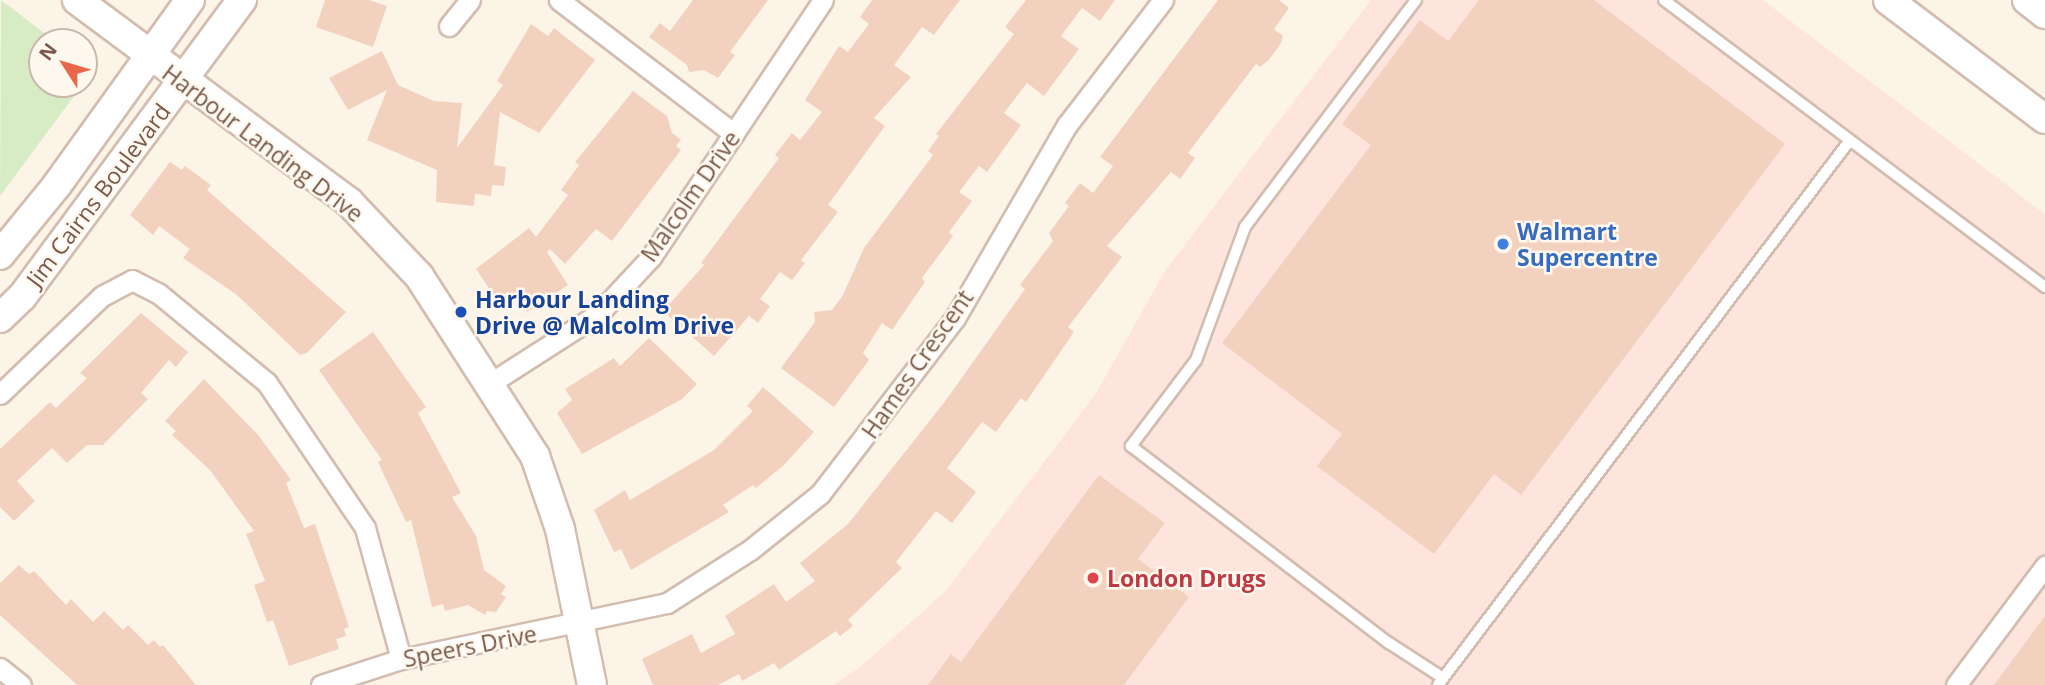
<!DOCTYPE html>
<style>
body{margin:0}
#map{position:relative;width:2045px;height:685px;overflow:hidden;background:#fdf4e8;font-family:"Open Sans",sans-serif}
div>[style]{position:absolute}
.commercial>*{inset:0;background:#fde4dc}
.green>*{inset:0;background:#d7ecc5}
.building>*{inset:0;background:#f3d1bf}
.roads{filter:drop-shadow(2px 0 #d2bdb0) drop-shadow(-2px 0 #d2bdb0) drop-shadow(0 2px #d2bdb0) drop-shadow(0 -2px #d2bdb0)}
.lane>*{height:10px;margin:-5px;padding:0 5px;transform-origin:5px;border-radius:5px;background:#fff}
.street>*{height:19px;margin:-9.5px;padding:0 9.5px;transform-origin:9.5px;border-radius:9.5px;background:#fff}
.secondary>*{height:28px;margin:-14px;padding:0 14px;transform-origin:14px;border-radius:14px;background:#fff}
.dots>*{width:19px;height:19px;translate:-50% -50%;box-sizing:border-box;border:4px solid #fff8ef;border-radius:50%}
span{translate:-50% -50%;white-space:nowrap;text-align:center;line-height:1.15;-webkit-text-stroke:5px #fff8ef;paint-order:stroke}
.street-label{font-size:23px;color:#78594b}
.shop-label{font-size:23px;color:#366cbe;font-weight:700}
.left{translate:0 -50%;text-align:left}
.transit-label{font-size:23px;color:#164399;font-weight:700}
.health-label{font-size:23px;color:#be3a42;font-weight:700}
.north{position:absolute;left:28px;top:28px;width:70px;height:70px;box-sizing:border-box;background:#fff8ef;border:2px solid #c9b8ad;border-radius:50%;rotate:307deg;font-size:19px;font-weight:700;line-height:28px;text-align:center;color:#78594b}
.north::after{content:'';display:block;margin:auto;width:24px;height:32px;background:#e9664b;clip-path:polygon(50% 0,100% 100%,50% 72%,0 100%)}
</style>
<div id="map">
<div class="commercial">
<i style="clip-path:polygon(1371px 0,1763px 0,2045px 214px,2045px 685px,833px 685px,860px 667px,945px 592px,1095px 395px,1165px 271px)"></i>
</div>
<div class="green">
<i style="clip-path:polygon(1px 0,56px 42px,42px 42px,42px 84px,83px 84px,0 196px)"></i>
</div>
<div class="building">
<i style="clip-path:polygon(325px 0,369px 0,387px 6px,373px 47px,316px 27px)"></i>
<i style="clip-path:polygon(693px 0,768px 0,730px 52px,735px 55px,718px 78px,704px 70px,689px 72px,687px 65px,649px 37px,660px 23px,670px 31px)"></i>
<i style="clip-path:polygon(872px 0,960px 0,934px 35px,922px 27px,894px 65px,911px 77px,874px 118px,885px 126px,828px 205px,838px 212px,801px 260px,805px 263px,792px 280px,780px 272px,760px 299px,770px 306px,758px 323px,749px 316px,714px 356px,663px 311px,704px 265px,701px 263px,779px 158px,775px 155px,792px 133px,800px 140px,822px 112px,805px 100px,839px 46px,848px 52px,869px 24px,860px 17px)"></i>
<i style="clip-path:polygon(1026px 0,1115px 0,1100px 21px,1082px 8px,1061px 36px,1079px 49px,1044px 96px,1027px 83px,1004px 113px,1021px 125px,987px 172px,979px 166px,959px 192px,972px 201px,949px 232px,953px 236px,922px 278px,925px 282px,892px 330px,882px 323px,863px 353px,869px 360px,834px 407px,781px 368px,815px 322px,814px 312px,832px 310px,843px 295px,864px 248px,933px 155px,928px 151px,939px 136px,936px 134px,1014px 34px,1005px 27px)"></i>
<i style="clip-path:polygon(1218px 0,1279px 0,1289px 8px,1274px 29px,1283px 36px,1281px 43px,1269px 60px,1260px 67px,1256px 64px,1188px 153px,1195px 158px,1180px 179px,1171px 172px,1107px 246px,1122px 257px,1068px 327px,1074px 332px,1026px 402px,1021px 398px,996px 432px,982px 422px,947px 468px,976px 492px,952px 523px,936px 511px,896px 562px,902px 568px,848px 620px,853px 626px,840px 636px,836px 631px,779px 670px,774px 663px,742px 681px,739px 674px,718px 685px,653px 685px,642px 659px,692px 634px,701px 653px,735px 634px,725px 616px,774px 584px,786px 602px,815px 581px,800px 563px,848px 524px,946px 400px,1025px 289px,1020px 285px,1053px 241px,1049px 233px,1069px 206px,1065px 203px,1080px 183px,1093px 193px,1113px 166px,1100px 157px)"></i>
<i style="clip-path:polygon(1479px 0,1594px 0,1785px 144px,1521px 495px,1494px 474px,1434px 554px,1317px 466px,1342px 434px,1222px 343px,1371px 145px,1342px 124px,1420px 20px,1448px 41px)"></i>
<i style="clip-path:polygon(531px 24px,548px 36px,554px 28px,595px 60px,539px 133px,500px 112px,494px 165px,506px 167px,504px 186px,492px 185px,491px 196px,475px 194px,474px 206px,436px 202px,437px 170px,367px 140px,387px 90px,348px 110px,329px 78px,382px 51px,398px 85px,434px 101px,462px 103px,457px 148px,503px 85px,497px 81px)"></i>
<i style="clip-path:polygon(633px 91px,667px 116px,672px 133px,681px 140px,676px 146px,681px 150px,612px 241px,596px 229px,565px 264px,550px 249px,547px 252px,568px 285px,527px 312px,516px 296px,501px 306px,476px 269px,529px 228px,536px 237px,568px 195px,561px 190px,579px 165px,575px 162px)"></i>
<i style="clip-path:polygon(170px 162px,182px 170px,185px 166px,211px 185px,207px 190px,346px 312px,307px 353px,300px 355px,237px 295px,183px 258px,190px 249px,159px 226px,153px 235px,130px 215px)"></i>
<i style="clip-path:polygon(141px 313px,188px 352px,176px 367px,169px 360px,141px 393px,148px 399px,103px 445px,87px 445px,67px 463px,52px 448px,17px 481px,35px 501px,14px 521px,0 507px,0 449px,50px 402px,56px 408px,87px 378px,80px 373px)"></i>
<i style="clip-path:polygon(373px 332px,426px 407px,418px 413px,461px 493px,452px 497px,476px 536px,484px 570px,506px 586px,501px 594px,506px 597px,496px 612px,487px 611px,485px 615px,468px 605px,445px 611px,443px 604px,432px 607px,411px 520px,406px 522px,378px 462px,382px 460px,319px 370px)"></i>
<i style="clip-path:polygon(649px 338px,697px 384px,682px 399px,582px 454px,557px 413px,572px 400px,565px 389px,614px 358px,620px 366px)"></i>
<i style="clip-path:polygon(204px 379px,259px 436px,291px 480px,286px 483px,304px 528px,315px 524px,349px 627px,344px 629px,346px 636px,336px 639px,339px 649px,289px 666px,273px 620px,267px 622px,254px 585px,265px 581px,246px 534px,254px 531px,210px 470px,172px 435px,176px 431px,165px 421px)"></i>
<i style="clip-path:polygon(763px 387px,814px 432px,783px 466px,756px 488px,753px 485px,723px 505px,729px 512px,631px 570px,621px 549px,614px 552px,594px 510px,625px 490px,630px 500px,714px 450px,753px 411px,747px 406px)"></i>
<i style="clip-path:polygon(1099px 475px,1165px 523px,1138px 559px,1189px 597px,1124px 685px,928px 685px,951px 654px,961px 662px)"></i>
<i style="clip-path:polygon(19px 565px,29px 574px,34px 571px,66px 605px,71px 599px,93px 622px,104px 611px,123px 630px,128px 625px,148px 645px,154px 640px,160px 647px,163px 645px,196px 685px,77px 685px,0 615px,0 583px)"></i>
<i style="clip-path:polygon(2045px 616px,2045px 685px,1994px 685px)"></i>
</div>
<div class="roads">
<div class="lane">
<i style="left:1416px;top:0;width:284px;rotate:127deg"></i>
<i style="left:1245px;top:227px;width:142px;rotate:110.2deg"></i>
<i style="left:1196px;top:360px;width:108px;rotate:127.1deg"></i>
<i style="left:1131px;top:446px;width:325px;rotate:37.4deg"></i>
<i style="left:1389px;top:643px;width:64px;rotate:32.9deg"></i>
<i style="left:1664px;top:0;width:477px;rotate:37deg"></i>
<i style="left:1438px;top:685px;width:683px;rotate:-52.91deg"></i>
</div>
<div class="street">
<i style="left:559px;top:0;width:220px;rotate:37.4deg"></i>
<i style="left:449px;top:26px;width:33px;rotate:-51deg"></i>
<i style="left:489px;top:384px;width:130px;rotate:-32.7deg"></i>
<i style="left:598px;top:314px;width:78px;rotate:-47.1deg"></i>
<i style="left:651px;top:257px;width:309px;rotate:-56.2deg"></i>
<i style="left:0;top:394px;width:141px;rotate:-43.9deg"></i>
<i style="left:102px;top:296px;width:34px;rotate:-28deg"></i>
<i style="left:132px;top:280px;width:29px;rotate:27deg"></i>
<i style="left:158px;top:293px;width:141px;rotate:39.5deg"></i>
<i style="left:267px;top:383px;width:175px;rotate:55.9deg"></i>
<i style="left:365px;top:528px;width:136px;rotate:74.6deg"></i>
<i style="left:0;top:668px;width:27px;rotate:39deg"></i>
<i style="left:321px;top:685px;width:84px;rotate:-18deg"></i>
<i style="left:401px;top:659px;width:272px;rotate:-11.9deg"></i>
<i style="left:667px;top:603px;width:98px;rotate:-32.6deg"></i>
<i style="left:750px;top:550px;width:90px;rotate:-38.7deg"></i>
<i style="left:820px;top:494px;width:222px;rotate:-52.5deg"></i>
<i style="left:955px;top:318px;width:223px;rotate:-59.9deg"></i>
<i style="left:1067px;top:125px;width:158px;rotate:-52.5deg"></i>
<i style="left:1956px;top:685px;width:149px;rotate:-53.2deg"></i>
</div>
<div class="secondary">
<i style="left:77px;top:0;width:339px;rotate:36.6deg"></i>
<i style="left:349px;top:202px;width:102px;rotate:46.6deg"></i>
<i style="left:419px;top:276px;width:214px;rotate:57.2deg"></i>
<i style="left:535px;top:456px;width:77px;rotate:71.1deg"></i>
<i style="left:560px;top:529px;width:159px;rotate:78.4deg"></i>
<i style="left:1888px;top:0;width:197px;rotate:37.2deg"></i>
<i style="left:2027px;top:0;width:23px;rotate:38deg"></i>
<i style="left:0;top:255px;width:90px;rotate:-50.8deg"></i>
<i style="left:57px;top:185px;width:228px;rotate:-54.3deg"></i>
<i style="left:0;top:318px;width:30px;rotate:-44deg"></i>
<i style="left:22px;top:297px;width:370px;rotate:-53.5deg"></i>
</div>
</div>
<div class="dots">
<i style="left:1503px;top:244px;background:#3f7fe0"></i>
<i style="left:461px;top:312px;background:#1a4fb4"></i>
<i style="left:1093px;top:578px;background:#e0444e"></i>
</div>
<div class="street-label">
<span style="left:263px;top:143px;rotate:37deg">Harbour Landing Drive</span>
<span style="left:98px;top:195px;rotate:-53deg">Jim Cairns Boulevard</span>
<span style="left:690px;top:196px;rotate:-55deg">Malcolm Drive</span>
<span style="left:917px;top:364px;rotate:-55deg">Hames Crescent</span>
<span style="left:470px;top:646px;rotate:-11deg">Speers Drive</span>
</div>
<div class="shop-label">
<span class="left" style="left:1517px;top:244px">Walmart<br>Supercentre</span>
</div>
<div class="transit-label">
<span class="left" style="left:475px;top:312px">Harbour Landing<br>Drive @ Malcolm Drive</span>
</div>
<div class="health-label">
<span class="left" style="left:1107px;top:578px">London Drugs</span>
</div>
<div class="north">N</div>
</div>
